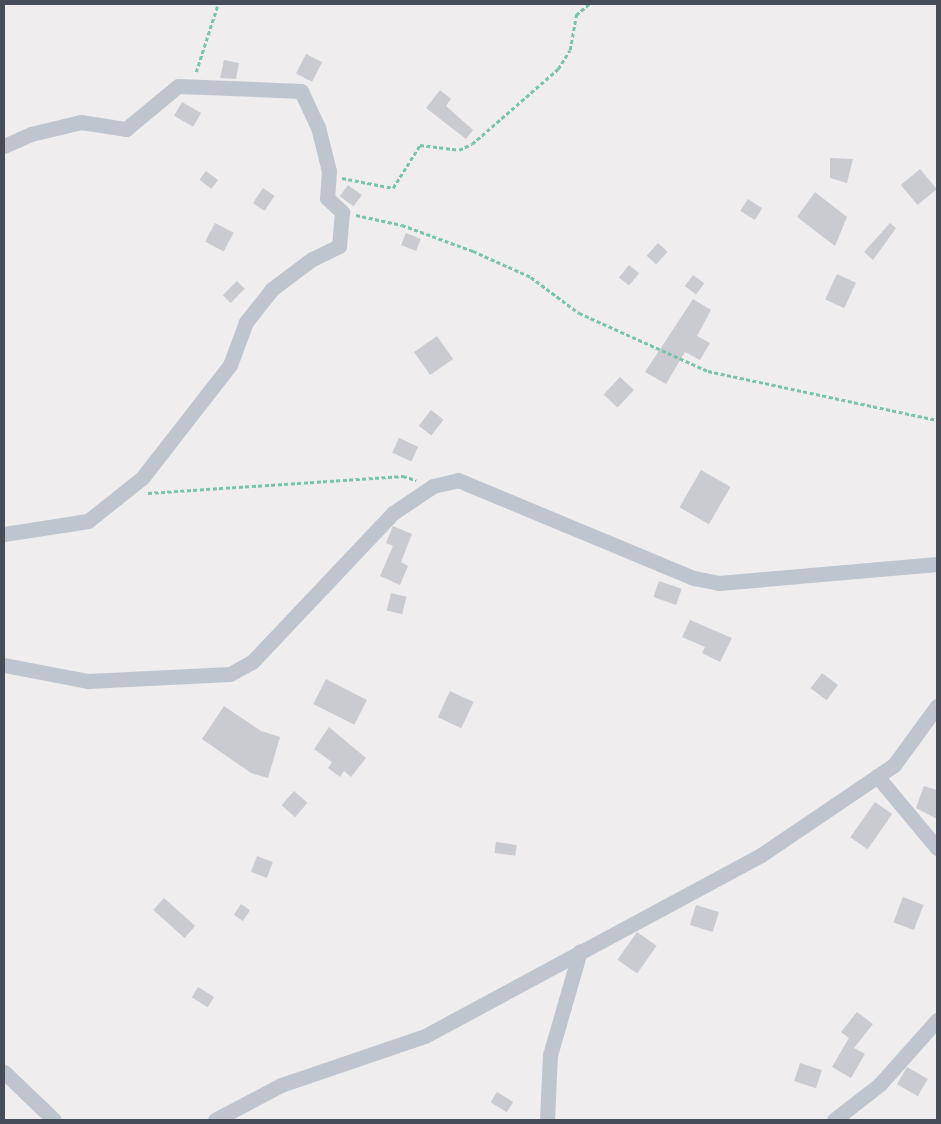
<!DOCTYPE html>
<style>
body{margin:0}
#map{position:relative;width:941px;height:1124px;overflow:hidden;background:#efeded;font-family:Mulish,sans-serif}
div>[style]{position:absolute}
.building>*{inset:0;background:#cacbd1;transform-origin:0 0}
.path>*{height:2.5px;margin-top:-1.25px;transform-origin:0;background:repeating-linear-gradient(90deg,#79c5aa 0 4px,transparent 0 6.5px)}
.minor>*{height:15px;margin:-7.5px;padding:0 7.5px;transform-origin:7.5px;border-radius:7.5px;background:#bec5ce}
span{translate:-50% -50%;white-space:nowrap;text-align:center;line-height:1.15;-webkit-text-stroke:4px #fff;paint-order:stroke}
.frame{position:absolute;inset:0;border:5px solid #464d58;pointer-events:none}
</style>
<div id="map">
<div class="building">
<i style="left:306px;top:54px;width:18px;height:22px;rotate:27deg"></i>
<i style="clip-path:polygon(224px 60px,239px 63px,236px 79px,220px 78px)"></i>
<i style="clip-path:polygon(440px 90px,451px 99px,446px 106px,473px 130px,466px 139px,426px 108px)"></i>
<i style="left:182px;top:102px;width:22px;height:16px;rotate:30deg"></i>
<i style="clip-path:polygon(830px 158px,853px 159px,847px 183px,830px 178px)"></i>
<i style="left:920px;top:169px;width:26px;height:25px;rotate:50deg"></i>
<i style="left:206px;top:171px;width:15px;height:11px;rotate:37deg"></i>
<i style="left:348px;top:185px;width:17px;height:14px;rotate:36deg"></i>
<i style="left:263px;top:188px;width:14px;height:18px;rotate:34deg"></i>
<i style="clip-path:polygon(815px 192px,847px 217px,835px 246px,797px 217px)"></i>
<i style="left:748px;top:199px;width:17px;height:14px;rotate:33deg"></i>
<i style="left:215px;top:223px;width:21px;height:21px;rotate:28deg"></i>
<i style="clip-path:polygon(890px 223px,896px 228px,873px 260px,864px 252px)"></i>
<i style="left:406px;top:233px;width:16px;height:13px;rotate:22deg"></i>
<i style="left:658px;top:243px;width:13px;height:17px;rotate:42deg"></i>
<i style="left:629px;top:265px;width:13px;height:16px;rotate:39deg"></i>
<i style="left:837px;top:274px;width:21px;height:28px;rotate:25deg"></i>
<i style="left:693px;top:275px;width:14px;height:14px;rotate:36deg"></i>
<i style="left:237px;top:281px;width:11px;height:20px;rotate:45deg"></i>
<i style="clip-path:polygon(693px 299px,711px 310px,697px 336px,710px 343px,700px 360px,685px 352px,666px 384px,645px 372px)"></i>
<i style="left:437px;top:336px;width:28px;height:28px;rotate:55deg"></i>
<i style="left:620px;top:377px;width:19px;height:24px;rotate:43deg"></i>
<i style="left:431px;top:410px;width:16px;height:20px;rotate:38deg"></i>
<i style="left:399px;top:438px;width:21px;height:16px;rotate:25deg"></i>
<i style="left:701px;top:470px;width:34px;height:43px;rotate:30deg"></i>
<i style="clip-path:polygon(393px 526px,412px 534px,401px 562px,408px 566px,400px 585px,380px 576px,393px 546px,386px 543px)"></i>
<i style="left:659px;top:581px;width:24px;height:17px;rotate:19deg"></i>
<i style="left:391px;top:593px;width:16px;height:18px;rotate:14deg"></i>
<i style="clip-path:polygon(690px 620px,732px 638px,720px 662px,702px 653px,705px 647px,682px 637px)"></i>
<i style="left:822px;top:673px;width:20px;height:19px;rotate:37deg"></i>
<i style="left:326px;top:679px;width:46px;height:28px;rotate:27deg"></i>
<i style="left:450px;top:691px;width:26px;height:29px;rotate:25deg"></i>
<i style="clip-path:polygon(224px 706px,261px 731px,280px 737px,268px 778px,251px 773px,202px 739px)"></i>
<i style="clip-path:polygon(329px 727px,366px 758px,351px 777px,344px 771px,340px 777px,328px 768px,332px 762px,314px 749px)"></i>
<i style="clip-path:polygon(924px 786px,937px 790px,937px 819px,916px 808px)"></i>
<i style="left:294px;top:791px;width:18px;height:19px;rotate:41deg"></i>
<i style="left:875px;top:802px;width:21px;height:43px;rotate:35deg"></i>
<i style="left:496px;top:842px;width:21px;height:11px;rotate:8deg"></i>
<i style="left:257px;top:856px;width:17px;height:17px;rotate:21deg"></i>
<i style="left:903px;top:897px;width:22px;height:27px;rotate:21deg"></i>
<i style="left:164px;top:898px;width:42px;height:16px;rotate:42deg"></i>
<i style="left:241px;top:904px;width:11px;height:13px;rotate:34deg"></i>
<i style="left:696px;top:905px;width:24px;height:21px;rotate:17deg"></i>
<i style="left:637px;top:932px;width:24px;height:34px;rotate:35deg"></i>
<i style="left:198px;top:987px;width:19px;height:12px;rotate:32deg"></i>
<i style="clip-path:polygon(857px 1012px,873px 1024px,854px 1048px,865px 1054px,851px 1078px,832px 1067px,849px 1038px,841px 1032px)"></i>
<i style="left:800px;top:1063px;width:23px;height:19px;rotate:18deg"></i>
<i style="left:907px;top:1067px;width:24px;height:20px;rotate:30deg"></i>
<i style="left:497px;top:1092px;width:19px;height:12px;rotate:32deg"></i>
</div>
<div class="path">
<i style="left:196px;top:72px;width:71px;rotate:-72.1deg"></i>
<i style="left:342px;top:178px;width:52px;rotate:11.1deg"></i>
<i style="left:393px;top:188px;width:51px;rotate:-57.9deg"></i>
<i style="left:420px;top:145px;width:39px;rotate:7deg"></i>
<i style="left:459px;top:150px;width:14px;rotate:-25deg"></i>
<i style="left:472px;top:144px;width:114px;rotate:-41.1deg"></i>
<i style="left:558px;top:69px;width:22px;rotate:-58deg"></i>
<i style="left:570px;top:50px;width:36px;rotate:-80deg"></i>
<i style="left:576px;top:15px;width:17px;rotate:-40deg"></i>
<i style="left:356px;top:215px;width:47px;rotate:12.3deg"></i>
<i style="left:402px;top:225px;width:76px;rotate:20.1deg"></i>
<i style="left:473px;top:251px;width:64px;rotate:24.1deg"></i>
<i style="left:531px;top:277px;width:60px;rotate:36.9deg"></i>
<i style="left:579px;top:313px;width:141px;rotate:24.2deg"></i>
<i style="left:708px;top:371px;width:234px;rotate:12.1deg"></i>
<i style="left:148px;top:493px;width:256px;rotate:-3.8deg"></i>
<i style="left:403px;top:476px;width:14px;rotate:17deg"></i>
</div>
<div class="minor">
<i style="left:4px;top:146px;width:30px;rotate:-24deg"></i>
<i style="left:31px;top:134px;width:51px;rotate:-13.5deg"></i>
<i style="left:81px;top:122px;width:46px;rotate:8.8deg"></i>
<i style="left:126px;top:129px;width:67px;rotate:-39.6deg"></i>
<i style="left:178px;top:86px;width:123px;rotate:2.3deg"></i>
<i style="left:301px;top:91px;width:40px;rotate:65deg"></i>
<i style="left:318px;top:127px;width:45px;rotate:76deg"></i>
<i style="left:329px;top:171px;width:27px;rotate:94deg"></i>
<i style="left:327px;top:198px;width:21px;rotate:43deg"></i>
<i style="left:342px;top:212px;width:34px;rotate:95deg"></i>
<i style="left:339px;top:246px;width:30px;rotate:154deg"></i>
<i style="left:312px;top:259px;width:50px;rotate:143.1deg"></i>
<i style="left:272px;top:289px;width:42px;rotate:128.2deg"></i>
<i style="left:246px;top:322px;width:46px;rotate:110.4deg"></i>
<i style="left:230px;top:365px;width:143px;rotate:127.9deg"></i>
<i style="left:142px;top:478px;width:69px;rotate:141.5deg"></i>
<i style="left:88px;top:521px;width:85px;rotate:171.2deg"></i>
<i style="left:4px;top:665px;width:86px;rotate:10.8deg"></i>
<i style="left:88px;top:681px;width:142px;rotate:-2.8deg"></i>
<i style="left:230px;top:674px;width:25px;rotate:-29deg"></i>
<i style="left:252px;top:662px;width:205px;rotate:-46.6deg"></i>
<i style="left:393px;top:513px;width:48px;rotate:-34deg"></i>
<i style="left:433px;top:486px;width:26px;rotate:-13deg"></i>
<i style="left:458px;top:480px;width:256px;rotate:22.6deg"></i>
<i style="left:694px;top:578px;width:25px;rotate:11deg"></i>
<i style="left:719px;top:583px;width:219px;rotate:-5deg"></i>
<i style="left:877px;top:776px;width:94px;rotate:50.2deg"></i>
<i style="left:4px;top:1072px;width:69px;rotate:43.8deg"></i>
<i style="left:215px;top:1120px;width:75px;rotate:-27.9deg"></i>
<i style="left:281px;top:1085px;width:152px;rotate:-18.8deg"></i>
<i style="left:425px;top:1036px;width:382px;rotate:-28.3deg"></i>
<i style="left:761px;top:855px;width:161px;rotate:-34.1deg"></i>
<i style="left:894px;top:765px;width:73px;rotate:-53.9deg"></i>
<i style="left:547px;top:1120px;width:65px;rotate:-87.4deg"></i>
<i style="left:550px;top:1055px;width:108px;rotate:-73.9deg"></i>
<i style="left:834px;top:1120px;width:58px;rotate:-38deg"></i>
<i style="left:880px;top:1084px;width:86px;rotate:-48.3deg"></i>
</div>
<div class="frame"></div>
</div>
